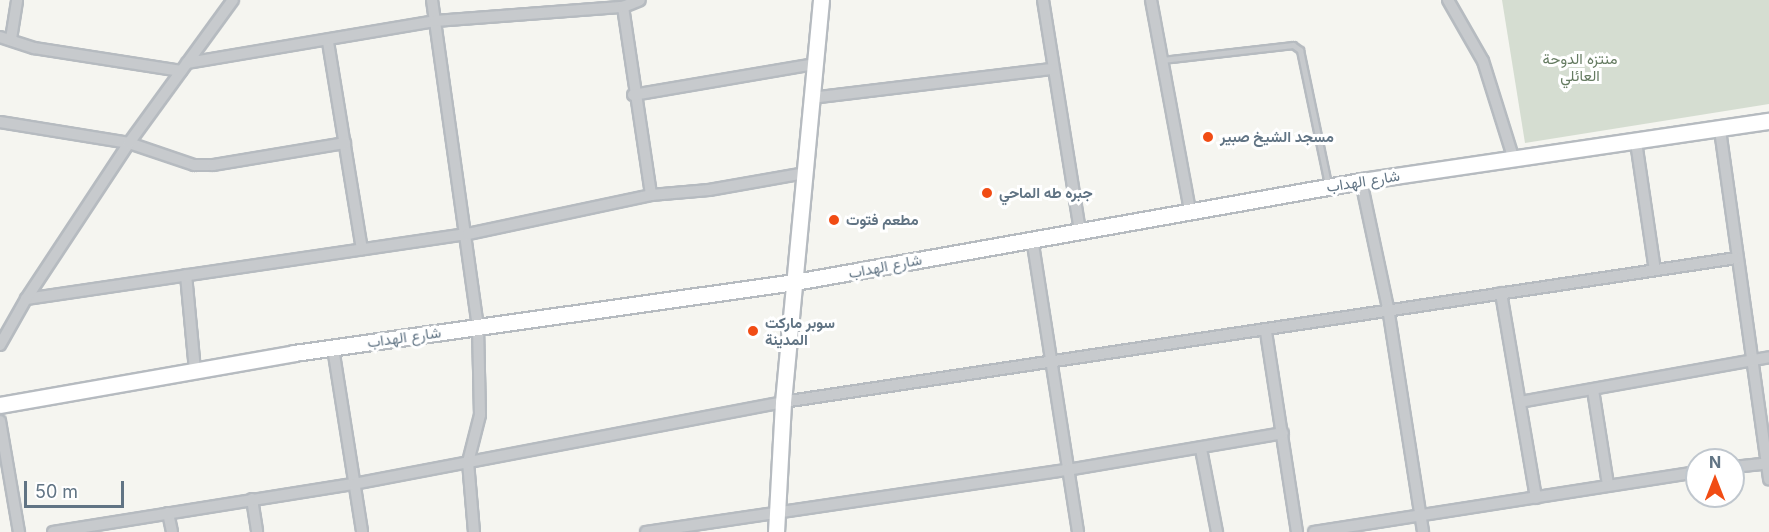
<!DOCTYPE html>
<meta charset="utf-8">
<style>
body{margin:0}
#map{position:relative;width:1769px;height:532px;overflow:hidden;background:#f5f5f0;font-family:Inter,Vazirmatn,sans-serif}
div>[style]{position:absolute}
.green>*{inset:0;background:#d5ddd1}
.roads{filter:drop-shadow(2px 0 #b6bbc0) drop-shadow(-2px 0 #b6bbc0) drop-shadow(0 2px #b6bbc0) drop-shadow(0 -2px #b6bbc0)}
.lane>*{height:5px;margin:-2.5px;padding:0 2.5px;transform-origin:2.5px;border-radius:2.5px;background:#c7cacd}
.street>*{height:10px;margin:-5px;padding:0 5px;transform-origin:5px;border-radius:5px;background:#c7cacd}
.secondary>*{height:15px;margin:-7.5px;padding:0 7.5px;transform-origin:7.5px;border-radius:7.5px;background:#fff}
.dots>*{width:16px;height:16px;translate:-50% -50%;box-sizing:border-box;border:3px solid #fff;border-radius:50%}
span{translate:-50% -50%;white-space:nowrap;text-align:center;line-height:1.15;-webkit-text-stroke:6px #fff;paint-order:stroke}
.park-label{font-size:15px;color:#657b61}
.poi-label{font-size:15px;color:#617484;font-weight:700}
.left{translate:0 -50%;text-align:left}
.street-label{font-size:15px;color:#617484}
.north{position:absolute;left:1685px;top:448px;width:60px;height:60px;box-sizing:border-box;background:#fff;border:2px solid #c0c7ce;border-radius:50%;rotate:0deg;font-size:16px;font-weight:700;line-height:24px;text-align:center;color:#617484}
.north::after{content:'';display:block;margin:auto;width:21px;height:27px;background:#f14c14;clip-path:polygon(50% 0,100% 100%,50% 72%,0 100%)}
.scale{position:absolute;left:24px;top:481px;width:100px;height:27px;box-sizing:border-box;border:3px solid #617484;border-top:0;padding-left:8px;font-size:18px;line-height:21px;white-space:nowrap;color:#617484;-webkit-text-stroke:4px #fff;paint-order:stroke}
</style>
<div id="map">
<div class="green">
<i style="clip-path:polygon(1502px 0,1769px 0,1769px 104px,1525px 143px)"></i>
</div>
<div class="roads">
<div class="lane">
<i style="left:1162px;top:60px;width:132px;rotate:-6.5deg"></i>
<i style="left:1293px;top:45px;width:9px;rotate:36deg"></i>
<i style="left:1300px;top:50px;width:137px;rotate:78.2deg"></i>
</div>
<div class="street">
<i style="left:432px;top:0;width:330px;rotate:82deg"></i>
<i style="left:478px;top:327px;width:88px;rotate:88.7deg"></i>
<i style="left:480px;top:415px;width:49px;rotate:104.3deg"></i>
<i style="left:468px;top:462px;width:70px;rotate:85.1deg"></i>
<i style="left:1043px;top:0;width:233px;rotate:80.9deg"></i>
<i style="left:1151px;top:0;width:215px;rotate:79.5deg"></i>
<i style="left:1448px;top:0;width:70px;rotate:60.2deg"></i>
<i style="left:1483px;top:61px;width:101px;rotate:72.6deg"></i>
<i style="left:623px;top:7px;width:190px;rotate:81.5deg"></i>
<i style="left:0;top:37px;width:36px;rotate:18deg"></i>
<i style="left:34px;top:48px;width:149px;rotate:8.9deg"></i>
<i style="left:11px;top:39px;width:39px;rotate:-81deg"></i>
<i style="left:328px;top:42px;width:210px;rotate:80.7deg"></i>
<i style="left:187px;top:63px;width:252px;rotate:-9.6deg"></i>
<i style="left:435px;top:21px;width:189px;rotate:-4.3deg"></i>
<i style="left:623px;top:7px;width:18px;rotate:-22deg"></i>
<i style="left:633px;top:95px;width:185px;rotate:-9.7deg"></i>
<i style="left:811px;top:98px;width:242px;rotate:-6.9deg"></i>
<i style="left:0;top:122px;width:131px;rotate:9.2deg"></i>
<i style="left:129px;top:143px;width:69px;rotate:18.7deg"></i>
<i style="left:194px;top:165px;width:19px"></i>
<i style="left:213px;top:165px;width:134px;rotate:-9.5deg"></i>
<i style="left:1720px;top:130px;width:353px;rotate:82deg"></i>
<i style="left:1636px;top:142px;width:129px;rotate:81.6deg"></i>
<i style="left:1361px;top:181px;width:130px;rotate:78deg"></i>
<i style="left:1388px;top:308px;width:227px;rotate:81.1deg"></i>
<i style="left:1032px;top:238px;width:298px;rotate:81.1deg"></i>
<i style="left:186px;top:275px;width:95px;rotate:84.6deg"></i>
<i style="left:1501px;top:293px;width:208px;rotate:80.3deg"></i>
<i style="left:26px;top:299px;width:447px;rotate:-8.4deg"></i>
<i style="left:468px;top:234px;width:187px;rotate:-12deg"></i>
<i style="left:651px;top:195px;width:58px;rotate:-4.9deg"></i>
<i style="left:709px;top:190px;width:97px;rotate:-10deg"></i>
<i style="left:1266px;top:332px;width:202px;rotate:81.2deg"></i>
<i style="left:0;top:345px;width:53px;rotate:-60.5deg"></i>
<i style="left:26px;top:299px;width:187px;rotate:-56.6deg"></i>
<i style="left:129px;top:143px;width:177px;rotate:-54deg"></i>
<i style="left:333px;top:348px;width:186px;rotate:81deg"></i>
<i style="left:1593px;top:390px;width:96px;rotate:81deg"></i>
<i style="left:1520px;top:402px;width:253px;rotate:-10.2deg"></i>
<i style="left:0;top:421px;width:113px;rotate:80.3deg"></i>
<i style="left:1201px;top:449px;width:85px;rotate:79.1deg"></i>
<i style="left:1733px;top:467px;width:36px;rotate:-6deg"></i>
<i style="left:252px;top:499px;width:33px;rotate:81deg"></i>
<i style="left:168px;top:513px;width:19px;rotate:78deg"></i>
<i style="left:53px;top:532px;width:305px;rotate:-9.1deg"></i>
<i style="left:354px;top:484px;width:437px;rotate:-10.8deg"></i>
<i style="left:783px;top:402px;width:964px;rotate:-8.59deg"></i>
<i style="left:646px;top:532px;width:426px;rotate:-8.4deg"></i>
<i style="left:1067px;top:470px;width:219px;rotate:-9.7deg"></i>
<i style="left:1314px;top:532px;width:388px;rotate:-8.9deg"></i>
</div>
<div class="secondary">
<i style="left:0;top:405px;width:299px;rotate:-10deg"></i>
<i style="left:294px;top:353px;width:506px;rotate:-8.07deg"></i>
<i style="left:795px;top:282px;width:575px;rotate:-10.12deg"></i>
<i style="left:1361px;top:181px;width:412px;rotate:-8.4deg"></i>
<i style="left:776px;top:532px;width:130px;rotate:-86.9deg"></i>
<i style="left:783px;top:402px;width:404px;rotate:-84.6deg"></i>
</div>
</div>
<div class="dots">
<i style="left:1208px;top:137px;background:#f14c14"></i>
<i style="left:987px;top:193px;background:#f14c14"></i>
<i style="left:834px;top:220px;background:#f14c14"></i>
<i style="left:753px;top:331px;background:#f14c14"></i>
</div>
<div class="park-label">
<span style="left:1580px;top:67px">منتزه الدوحة<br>العائلي</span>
</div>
<div class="poi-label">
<span class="left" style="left:1220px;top:137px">مسجد الشيخ صبير</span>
<span class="left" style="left:999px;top:193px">جبره طه الماحي</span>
<span class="left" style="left:846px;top:220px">مطعم فتوت</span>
<span class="left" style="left:765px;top:331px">سوبر ماركت<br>المدينة</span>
</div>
<div class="street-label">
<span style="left:1363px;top:181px;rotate:-9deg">شارع الهداب</span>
<span style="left:885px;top:266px;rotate:-11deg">شارع الهداب</span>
<span style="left:404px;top:337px;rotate:-8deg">شارع الهداب</span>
</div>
<div class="north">N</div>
<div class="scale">50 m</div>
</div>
